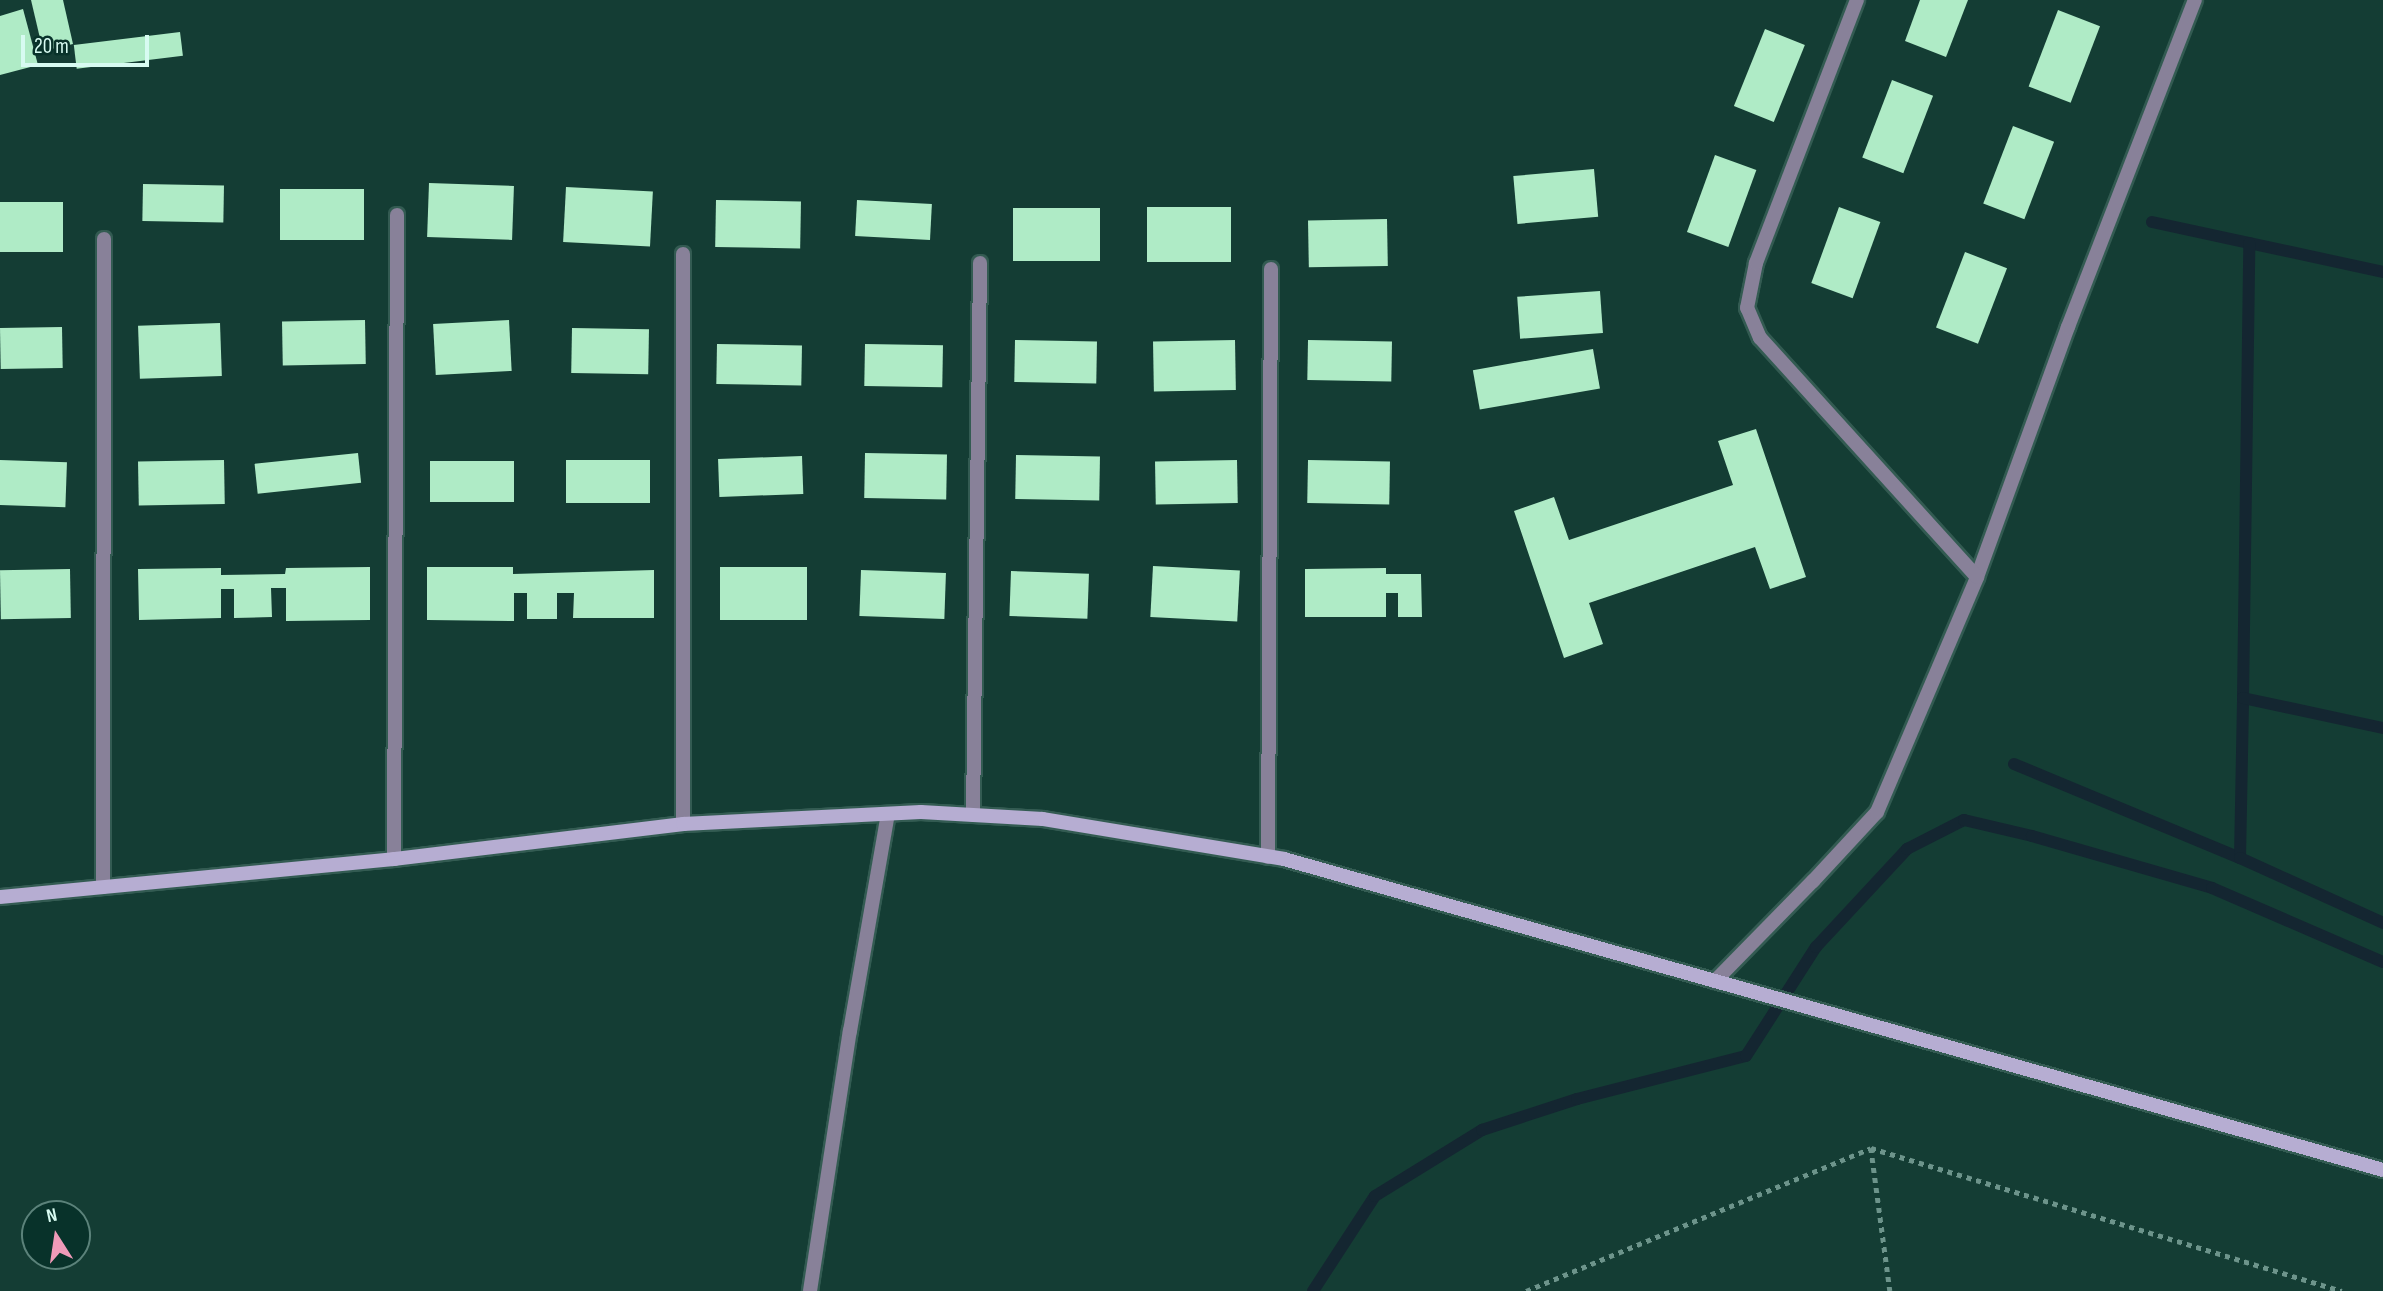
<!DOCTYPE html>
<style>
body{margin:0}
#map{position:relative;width:2383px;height:1291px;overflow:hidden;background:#143d34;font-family:"Sofia Sans Condensed",sans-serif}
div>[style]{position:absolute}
.stream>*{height:12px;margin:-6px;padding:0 6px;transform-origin:6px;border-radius:6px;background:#142631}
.building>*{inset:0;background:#afebc6;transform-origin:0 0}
.path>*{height:4.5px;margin-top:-2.25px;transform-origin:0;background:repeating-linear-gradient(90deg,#6d948b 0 5px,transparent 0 10px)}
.roads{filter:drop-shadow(2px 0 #335b52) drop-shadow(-2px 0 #335b52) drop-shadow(0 2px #335b52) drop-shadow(0 -2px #335b52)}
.street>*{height:14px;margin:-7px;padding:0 7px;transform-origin:7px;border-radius:7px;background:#888199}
.secondary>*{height:14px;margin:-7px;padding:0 7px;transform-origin:7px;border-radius:7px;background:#b6add2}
span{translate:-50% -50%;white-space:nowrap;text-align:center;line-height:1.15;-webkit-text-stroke:7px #08322a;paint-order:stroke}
.north{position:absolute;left:21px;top:1200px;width:70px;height:70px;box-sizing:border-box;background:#08322a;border:2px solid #5b827a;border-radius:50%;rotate:348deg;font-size:19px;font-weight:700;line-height:28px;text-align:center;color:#d7fbf1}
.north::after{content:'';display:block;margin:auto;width:24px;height:32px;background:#ef9ab8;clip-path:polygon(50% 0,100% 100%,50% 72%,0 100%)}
.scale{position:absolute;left:21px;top:35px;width:128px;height:32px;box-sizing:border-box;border:4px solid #d7fbf1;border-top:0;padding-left:9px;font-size:21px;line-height:24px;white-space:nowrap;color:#d7fbf1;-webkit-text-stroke:5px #08322a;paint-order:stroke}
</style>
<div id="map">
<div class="stream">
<i style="left:2152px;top:222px;width:236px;rotate:12.2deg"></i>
<i style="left:2243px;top:698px;width:455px;rotate:-89.2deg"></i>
<i style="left:2014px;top:764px;width:245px;rotate:22.6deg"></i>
<i style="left:2240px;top:858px;width:160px;rotate:-88.9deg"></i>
<i style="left:2243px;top:698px;width:143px;rotate:12.1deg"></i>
<i style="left:2240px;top:858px;width:157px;rotate:24.4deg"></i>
<i style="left:1313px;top:1291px;width:113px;rotate:-56.9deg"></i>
<i style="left:1375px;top:1196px;width:126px;rotate:-31.7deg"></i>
<i style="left:1482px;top:1130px;width:100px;rotate:-18.1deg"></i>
<i style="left:1577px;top:1099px;width:174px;rotate:-14.3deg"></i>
<i style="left:1746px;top:1056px;width:130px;rotate:-57.3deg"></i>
<i style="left:1816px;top:947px;width:134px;rotate:-47.1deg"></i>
<i style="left:1907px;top:849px;width:64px;rotate:-27deg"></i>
<i style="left:1964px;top:820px;width:70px;rotate:13.2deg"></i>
<i style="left:2032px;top:836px;width:187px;rotate:16.1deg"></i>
<i style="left:2212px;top:888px;width:186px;rotate:23.4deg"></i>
</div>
<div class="building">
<i style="clip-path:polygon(31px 0,63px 0,73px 44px,43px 51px)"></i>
<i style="clip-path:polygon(1920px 0,1968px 0,1946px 57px,1905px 41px)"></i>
<i style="clip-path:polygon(23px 9px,38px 65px,0 75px,0 16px)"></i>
<i style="left:2058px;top:10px;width:45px;height:82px;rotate:21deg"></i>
<i style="left:1765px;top:29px;width:43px;height:83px;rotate:22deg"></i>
<i style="left:180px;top:32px;width:24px;height:107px;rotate:83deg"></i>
<i style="left:1892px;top:80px;width:44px;height:83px;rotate:21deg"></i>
<i style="left:2013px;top:126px;width:44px;height:83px;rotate:21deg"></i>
<i style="left:1715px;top:155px;width:44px;height:82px;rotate:20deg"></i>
<i style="left:1594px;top:169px;width:48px;height:81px;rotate:85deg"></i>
<i style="left:429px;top:183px;width:85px;height:54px;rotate:2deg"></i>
<i style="left:143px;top:184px;width:81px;height:37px;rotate:1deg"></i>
<i style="left:566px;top:187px;width:87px;height:55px;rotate:3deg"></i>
<i style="left:280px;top:189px;width:84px;height:51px"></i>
<i style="left:716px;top:200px;width:85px;height:47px;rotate:1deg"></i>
<i style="left:857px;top:200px;width:75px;height:36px;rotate:3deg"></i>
<i style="left:0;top:202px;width:63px;height:50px"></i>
<i style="left:1231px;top:207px;width:55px;height:84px;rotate:90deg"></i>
<i style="left:1839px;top:207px;width:44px;height:81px;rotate:20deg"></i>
<i style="left:1100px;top:208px;width:53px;height:87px;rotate:90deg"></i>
<i style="left:1387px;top:219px;width:47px;height:79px;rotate:89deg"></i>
<i style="left:1965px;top:252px;width:45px;height:81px;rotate:21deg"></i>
<i style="left:1600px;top:291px;width:42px;height:83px;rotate:86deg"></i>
<i style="left:365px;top:320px;width:44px;height:83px;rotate:89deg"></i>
<i style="left:509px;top:320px;width:51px;height:76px;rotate:87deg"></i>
<i style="left:220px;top:323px;width:53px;height:82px;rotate:88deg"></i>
<i style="left:62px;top:327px;width:41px;height:62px;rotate:89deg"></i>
<i style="left:572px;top:328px;width:77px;height:45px;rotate:1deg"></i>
<i style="left:1015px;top:340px;width:82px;height:42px;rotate:1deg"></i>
<i style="left:1235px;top:340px;width:50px;height:82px;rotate:89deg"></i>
<i style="left:1308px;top:340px;width:84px;height:40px;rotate:1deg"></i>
<i style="left:717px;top:344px;width:85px;height:40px;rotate:1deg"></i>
<i style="left:865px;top:344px;width:78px;height:42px;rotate:1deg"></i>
<i style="left:1593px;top:349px;width:40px;height:122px;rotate:80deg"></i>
<i style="clip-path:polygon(1756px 429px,1806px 577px,1770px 589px,1755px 547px,1589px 603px,1603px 644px,1564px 658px,1514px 511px,1554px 497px,1569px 540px,1733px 485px,1718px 441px)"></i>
<i style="left:358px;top:453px;width:30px;height:104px;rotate:84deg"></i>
<i style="left:865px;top:453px;width:82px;height:45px;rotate:1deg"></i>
<i style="left:1016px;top:455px;width:84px;height:44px;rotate:1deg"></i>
<i style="left:802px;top:456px;width:38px;height:84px;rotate:88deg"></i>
<i style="left:0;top:460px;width:67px;height:45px;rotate:2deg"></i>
<i style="left:224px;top:460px;width:44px;height:86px;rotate:89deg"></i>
<i style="left:650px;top:460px;width:43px;height:84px;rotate:90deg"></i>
<i style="left:1237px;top:460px;width:43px;height:82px;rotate:89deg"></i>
<i style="left:1308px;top:460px;width:82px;height:43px;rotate:1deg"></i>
<i style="left:430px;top:461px;width:84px;height:41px"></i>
<i style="left:1153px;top:566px;width:87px;height:51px;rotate:3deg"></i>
<i style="clip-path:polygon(370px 567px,370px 620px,286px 621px,286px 588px,271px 588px,272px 617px,234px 618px,234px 589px,221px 589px,221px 618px,139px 620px,138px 569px,221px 568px,221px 575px,285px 574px,286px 568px)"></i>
<i style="clip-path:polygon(427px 567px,513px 567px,513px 574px,654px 570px,654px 618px,573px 618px,574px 593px,557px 593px,557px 619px,527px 619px,527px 593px,514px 593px,514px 621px,427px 620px)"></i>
<i style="left:720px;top:567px;width:87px;height:53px"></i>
<i style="clip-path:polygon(1386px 568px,1386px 574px,1421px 574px,1422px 617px,1398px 617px,1398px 593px,1386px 593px,1386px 617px,1305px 617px,1305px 569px)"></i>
<i style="left:70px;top:569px;width:49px;height:70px;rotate:89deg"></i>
<i style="left:861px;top:570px;width:85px;height:46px;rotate:2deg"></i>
<i style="left:1011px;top:571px;width:78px;height:45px;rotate:2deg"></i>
</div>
<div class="path">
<i style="left:1871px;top:1148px;width:144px;rotate:82.4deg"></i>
<i style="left:1526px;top:1291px;width:373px;rotate:-22.5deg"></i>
<i style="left:1871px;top:1148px;width:492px;rotate:16.9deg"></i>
</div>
<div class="roads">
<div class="street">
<i style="left:1977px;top:577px;width:266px;rotate:-70deg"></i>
<i style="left:2068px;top:327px;width:351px;rotate:-68.8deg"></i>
<i style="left:973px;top:815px;width:552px;rotate:-89.27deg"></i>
<i style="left:683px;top:824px;width:570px;rotate:-90deg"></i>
<i style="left:1268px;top:857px;width:588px;rotate:-89.71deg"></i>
<i style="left:394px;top:859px;width:644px;rotate:-89.73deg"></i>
<i style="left:103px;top:887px;width:648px;rotate:-89.91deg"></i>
<i style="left:1715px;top:981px;width:140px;rotate:-45.6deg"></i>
<i style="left:1813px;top:881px;width:94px;rotate:-47.2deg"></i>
<i style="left:1877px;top:812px;width:255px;rotate:-66.9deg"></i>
<i style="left:1977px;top:577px;width:323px;rotate:-132.2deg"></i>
<i style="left:1760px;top:338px;width:33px;rotate:-113deg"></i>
<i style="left:1747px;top:308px;width:46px;rotate:-78.7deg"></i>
<i style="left:1756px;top:263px;width:282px;rotate:-69deg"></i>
<i style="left:810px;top:1291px;width:263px;rotate:-81.3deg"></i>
<i style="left:850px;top:1031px;width:220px;rotate:-80.1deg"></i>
</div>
<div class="secondary">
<i style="left:0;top:897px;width:396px;rotate:-5.5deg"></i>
<i style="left:394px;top:859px;width:291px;rotate:-6.9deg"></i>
<i style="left:683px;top:824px;width:238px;rotate:-2.9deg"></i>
<i style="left:921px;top:812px;width:122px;rotate:3.3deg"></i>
<i style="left:1043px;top:819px;width:244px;rotate:9.4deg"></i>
<i style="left:1284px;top:859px;width:1142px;rotate:15.8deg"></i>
</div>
</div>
<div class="north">N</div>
<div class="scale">20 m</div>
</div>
